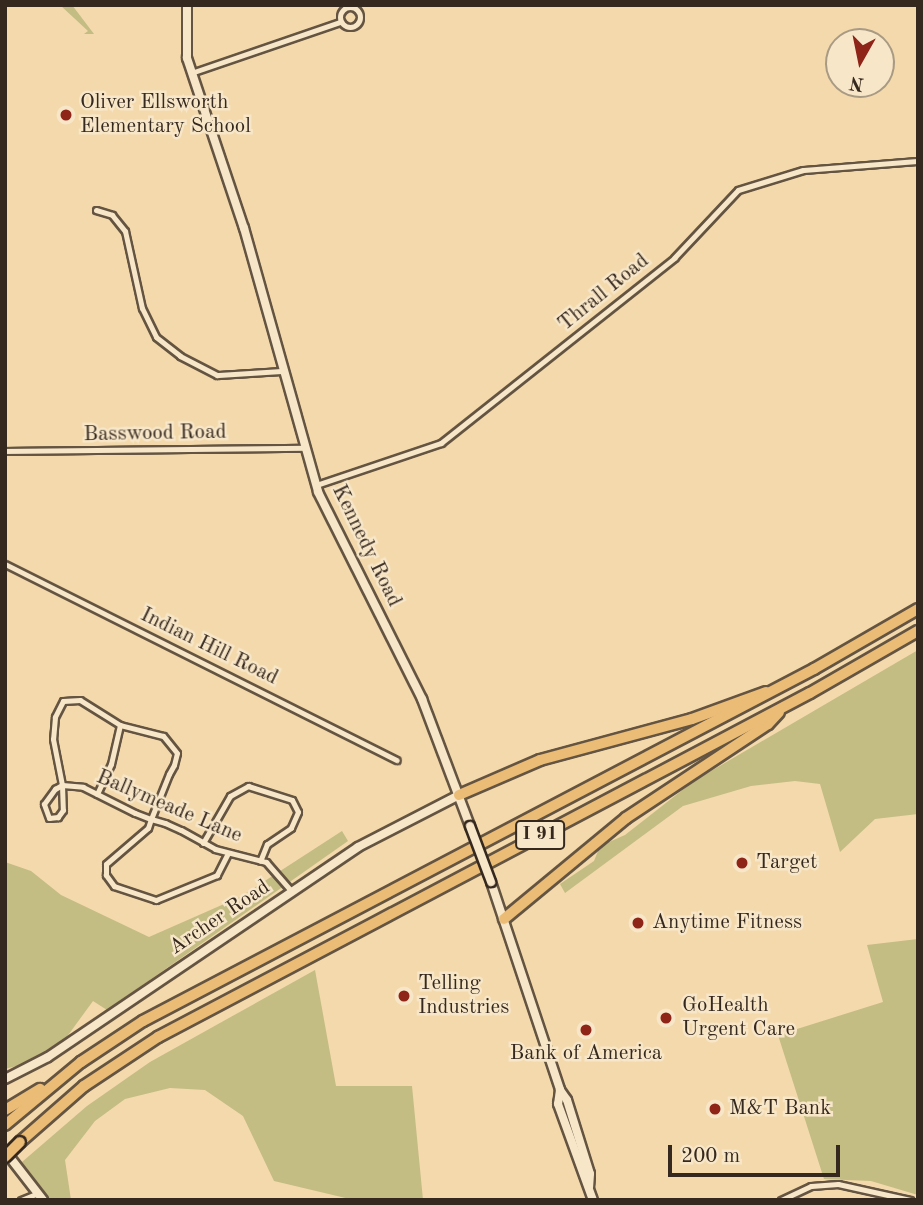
<!DOCTYPE html>
<style>
body{margin:0}
#map{position:relative;width:923px;height:1205px;overflow:hidden;background:#f3d9ab;font-family:"Old Standard TT",serif}
div>[style]{position:absolute}
.green>*{inset:0;background:#c3bc83}
.roads{filter:drop-shadow(2px 0 #645441) drop-shadow(-2px 0 #645441) drop-shadow(0 2px #645441) drop-shadow(0 -2px #645441)}
.street>*{height:5px;margin:-2.5px;padding:0 2.5px;transform-origin:2.5px;border-radius:2.5px;background:#f7e6c8}
.street>.ring{margin:-2.5px;padding:0;box-sizing:content-box;background:none;border:5px solid #f7e6c8;border-radius:50%}
.secondary>*{height:8px;margin:-4px;padding:0 4px;transform-origin:4px;border-radius:4px;background:#f7e6c8}
.highway>*{height:10px;margin:-5px;padding:0 5px;transform-origin:5px;border-radius:5px;background:#eabc76}
.bridges{filter:drop-shadow(2px 0 #35281e) drop-shadow(-2px 0 #35281e) drop-shadow(0 2px #35281e) drop-shadow(0 -2px #35281e)}
.secondary-bridge>*{height:8px;margin:-4px;padding:0 4px;transform-origin:4px;border-radius:4px;background:#f7e6c8}
.highway-bridge>*{height:10px;margin:-5px;padding:0 5px;transform-origin:5px;border-radius:5px;background:#eabc76}
.dots>*{width:19px;height:19px;translate:-50% -50%;box-sizing:border-box;border:4px solid #f7e6c8;border-radius:50%}
span{translate:-50% -50%;white-space:nowrap;text-align:center;line-height:1.15;-webkit-text-stroke:5px #f7e6c8;paint-order:stroke}
.shield-label span{padding:2px 5px;background:#f7e6c8;border:2px solid;border-radius:5px;-webkit-text-stroke-width:0}
.shield-label{font-size:19px;color:#35281e;font-weight:700}
.poi-label{font-size:21px;color:#35281e}
.left{translate:0 -50%;text-align:left}
.street-label{font-size:21px;color:#35281e}
.frame{position:absolute;inset:0;border:7px solid #35281e;pointer-events:none}
.north{position:absolute;left:825px;top:28px;width:70px;height:70px;box-sizing:border-box;background:#f7e6c8;border:2px solid #a99a84;border-radius:50%;rotate:189deg;font-size:19px;font-weight:700;line-height:28px;text-align:center;color:#35281e}
.north::after{content:'';display:block;margin:auto;width:24px;height:32px;background:#8f2418;clip-path:polygon(50% 0,100% 100%,50% 72%,0 100%)}
.scale{position:absolute;left:668px;top:1145px;width:172px;height:32px;box-sizing:border-box;border:4px solid #35281e;border-top:0;padding-left:9px;font-size:21px;line-height:24px;white-space:nowrap;color:#35281e;-webkit-text-stroke:5px #f7e6c8;paint-order:stroke}
</style>
<div id="map">
<div class="green">
<i style="clip-path:polygon(60px 5px,72px 5px,94px 34px,84px 34px,88px 31px)"></i>
<i style="clip-path:polygon(918px 650px,918px 814px,875px 819px,840px 852px,820px 784px,795px 781px,751px 786px,683px 806px,565px 893px,560px 884px,594px 861px,600px 846px,625px 835px,694px 781px)"></i>
<i style="clip-path:polygon(342px 831px,348px 841px,107px 1010px,93px 1001px,66px 1038px,24px 1064px,5px 1069px,5px 862px,31px 871px,61px 895px,149px 937px,240px 897px)"></i>
<i style="clip-path:polygon(918px 939px,918px 1195px,871px 1181px,824px 1179px,778px 1035px,883px 1002px,867px 945px)"></i>
<i style="clip-path:polygon(315px 970px,336px 1086px,412px 1086px,423px 1200px,354px 1200px,274px 1181px,243px 1116px,205px 1090px,170px 1088px,125px 1099px,95px 1121px,65px 1160px,71px 1200px,51px 1200px,22px 1162px,87px 1106px,150px 1062px)"></i>
</div>
<div class="roads">
<div class="street">
<i class="ring" style="left:340px;top:7px;width:15px;height:15px"></i>
<i style="left:191px;top:73px;width:157px;rotate:-18.9deg"></i>
<i style="left:96px;top:210px;width:17px;rotate:17deg"></i>
<i style="left:112px;top:215px;width:21px;rotate:51deg"></i>
<i style="left:125px;top:231px;width:79px;rotate:77.6deg"></i>
<i style="left:142px;top:308px;width:32px;rotate:64deg"></i>
<i style="left:156px;top:337px;width:31px;rotate:38deg"></i>
<i style="left:180px;top:356px;width:42px;rotate:27.2deg"></i>
<i style="left:217px;top:375px;width:66px;rotate:-3.5deg"></i>
<i style="left:5px;top:451px;width:300px;rotate:-0.6deg"></i>
<i style="left:316px;top:485px;width:132px;rotate:-18.6deg"></i>
<i style="left:441px;top:443px;width:298px;rotate:-38.4deg"></i>
<i style="left:674px;top:258px;width:93px;rotate:-46.7deg"></i>
<i style="left:738px;top:190px;width:68px;rotate:-17.1deg"></i>
<i style="left:803px;top:170px;width:115px;rotate:-4.5deg"></i>
<i style="left:5px;top:564px;width:438px;rotate:26.6deg"></i>
<i style="left:97px;top:794px;width:33px;rotate:-65deg"></i>
<i style="left:111px;top:764px;width:40px;rotate:-77deg"></i>
<i style="left:203px;top:843px;width:54px;rotate:-60.1deg"></i>
<i style="left:230px;top:796px;width:21px;rotate:-29deg"></i>
<i style="left:248px;top:786px;width:46px;rotate:17.7deg"></i>
<i style="left:292px;top:800px;width:13px;rotate:63deg"></i>
<i style="left:298px;top:812px;width:17px;rotate:114deg"></i>
<i style="left:291px;top:828px;width:29px;rotate:146deg"></i>
<i style="left:267px;top:844px;width:18px;rotate:112deg"></i>
<i style="left:228px;top:853px;width:25px;rotate:117deg"></i>
<i style="left:217px;top:875px;width:66px;rotate:157.7deg"></i>
<i style="left:156px;top:900px;width:44px;rotate:-161.6deg"></i>
<i style="left:114px;top:886px;width:14px;rotate:-126deg"></i>
<i style="left:106px;top:875px;width:11px;rotate:-90deg"></i>
<i style="left:106px;top:864px;width:55px;rotate:-40.6deg"></i>
<i style="left:148px;top:828px;width:9px;rotate:-72deg"></i>
<i style="left:151px;top:819px;width:48px;rotate:-68.2deg"></i>
<i style="left:169px;top:774px;width:10px;rotate:-61deg"></i>
<i style="left:174px;top:765px;width:12px;rotate:-76deg"></i>
<i style="left:177px;top:753px;width:22px;rotate:-129deg"></i>
<i style="left:163px;top:736px;width:44px;rotate:-165.7deg"></i>
<i style="left:120px;top:725px;width:47px;rotate:-148deg"></i>
<i style="left:80px;top:700px;width:17px;rotate:177deg"></i>
<i style="left:63px;top:701px;width:18px;rotate:117deg"></i>
<i style="left:55px;top:717px;width:22px;rotate:95deg"></i>
<i style="left:53px;top:739px;width:47px;rotate:78.9deg"></i>
<i style="left:62px;top:785px;width:25px;rotate:88deg"></i>
<i style="left:63px;top:810px;width:9px;rotate:126deg"></i>
<i style="left:58px;top:817px;width:9px;rotate:174deg"></i>
<i style="left:49px;top:818px;width:15px;rotate:-110deg"></i>
<i style="left:44px;top:804px;width:19px;rotate:-54deg"></i>
<i style="left:55px;top:789px;width:8px;rotate:-30deg"></i>
<i style="left:62px;top:785px;width:21px;rotate:5deg"></i>
<i style="left:83px;top:787px;width:58px;rotate:26.6deg"></i>
<i style="left:135px;top:813px;width:17px;rotate:21deg"></i>
<i style="left:151px;top:819px;width:15px;rotate:16deg"></i>
<i style="left:165px;top:823px;width:17px;rotate:24deg"></i>
<i style="left:181px;top:830px;width:39px;rotate:29deg"></i>
<i style="left:215px;top:849px;width:53px;rotate:14.3deg"></i>
<i style="left:266px;top:862px;width:38px;rotate:49deg"></i>
<i style="left:21px;top:1200px;width:18px;rotate:-22deg"></i>
<i style="left:781px;top:1200px;width:33px;rotate:-25deg"></i>
<i style="left:811px;top:1186px;width:27px;rotate:-4deg"></i>
<i style="left:838px;top:1184px;width:74px;rotate:12.5deg"></i>
</div>
<div class="secondary">
<i style="left:187px;top:5px;width:53px;rotate:90deg"></i>
<i style="left:187px;top:58px;width:179px;rotate:71.5deg"></i>
<i style="left:244px;top:228px;width:274px;rotate:74.3deg"></i>
<i style="left:318px;top:492px;width:232px;rotate:63.3deg"></i>
<i style="left:422px;top:699px;width:136px;rotate:69.3deg"></i>
<i style="left:491px;top:882px;width:219px;rotate:71.6deg"></i>
<i style="left:560px;top:1090px;width:12px;rotate:55deg"></i>
<i style="left:567px;top:1100px;width:77px;rotate:72.7deg"></i>
<i style="left:590px;top:1174px;width:13px;rotate:94deg"></i>
<i style="left:5px;top:1079px;width:48px;rotate:-27.1deg"></i>
<i style="left:48px;top:1057px;width:374px;rotate:-34.1deg"></i>
<i style="left:358px;top:847px;width:114px;rotate:-27.2deg"></i>
<i style="left:560px;top:1090px;width:14px;rotate:98deg"></i>
<i style="left:558px;top:1104px;width:102px;rotate:70deg"></i>
<i style="left:5px;top:1151px;width:62px;rotate:52.2deg"></i>
</div>
<div class="highway">
<i style="left:459px;top:795px;width:88px;rotate:-23.4deg"></i>
<i style="left:540px;top:760px;width:157px;rotate:-15.1deg"></i>
<i style="left:692px;top:719px;width:79px;rotate:-20deg"></i>
<i style="left:504px;top:919px;width:158px;rotate:-39.6deg"></i>
<i style="left:626px;top:818px;width:170px;rotate:-33.5deg"></i>
<i style="left:768px;top:724px;width:16px;rotate:-47deg"></i>
<i style="left:5px;top:1110px;width:41px;rotate:-31deg"></i>
<i style="left:5px;top:1125px;width:99px;rotate:-39.7deg"></i>
<i style="left:81px;top:1062px;width:74px;rotate:-33.5deg"></i>
<i style="left:143px;top:1021px;width:758px;rotate:-27.68deg"></i>
<i style="left:814px;top:669px;width:120px;rotate:-30deg"></i>
<i style="left:20px;top:1142px;width:85px;rotate:-41.2deg"></i>
<i style="left:84px;top:1086px;width:89px;rotate:-33.5deg"></i>
<i style="left:158px;top:1037px;width:737px;rotate:-27.82deg"></i>
<i style="left:810px;top:693px;width:125px;rotate:-29.9deg"></i>
</div>
</div>
<div class="bridges">
<div class="secondary-bridge">
<i style="left:470px;top:826px;width:60px;rotate:69.4deg"></i>
</div>
<div class="highway-bridge">
<i style="left:5px;top:1157px;width:21px;rotate:-45deg"></i>
</div>
</div>
<div class="dots">
<i style="left:66px;top:115px;background:#8f2418"></i>
<i style="left:742px;top:863px;background:#8f2418"></i>
<i style="left:638px;top:923px;background:#8f2418"></i>
<i style="left:404px;top:996px;background:#8f2418"></i>
<i style="left:666px;top:1018px;background:#8f2418"></i>
<i style="left:586px;top:1030px;background:#8f2418"></i>
<i style="left:715px;top:1109px;background:#8f2418"></i>
</div>
<div class="shield-label">
<span style="left:540px;top:835px">I 91</span>
</div>
<div class="poi-label">
<span class="left" style="left:80px;top:115px">Oliver Ellsworth<br>Elementary School</span>
<span class="left" style="left:756px;top:863px">Target</span>
<span class="left" style="left:652px;top:923px">Anytime Fitness</span>
<span class="left" style="left:418px;top:996px">Telling<br>Industries</span>
<span class="left" style="left:682px;top:1018px">GoHealth<br>Urgent Care</span>
<span style="left:586px;top:1054px">Bank of America</span>
<span class="left" style="left:729px;top:1109px">M&amp;T Bank</span>
</div>
<div class="street-label">
<span style="left:604px;top:293px;rotate:-39deg">Thrall Road</span>
<span style="left:155px;top:434px;rotate:-1deg">Basswood Road</span>
<span style="left:366px;top:546px;rotate:64deg">Kennedy Road</span>
<span style="left:209px;top:647px;rotate:26deg">Indian Hill Road</span>
<span style="left:169px;top:807px;rotate:23deg">Ballymeade Lane</span>
<span style="left:220px;top:918px;rotate:-34deg">Archer Road</span>
</div>
<div class="frame"></div>
<div class="north">N</div>
<div class="scale">200 m</div>
</div>
